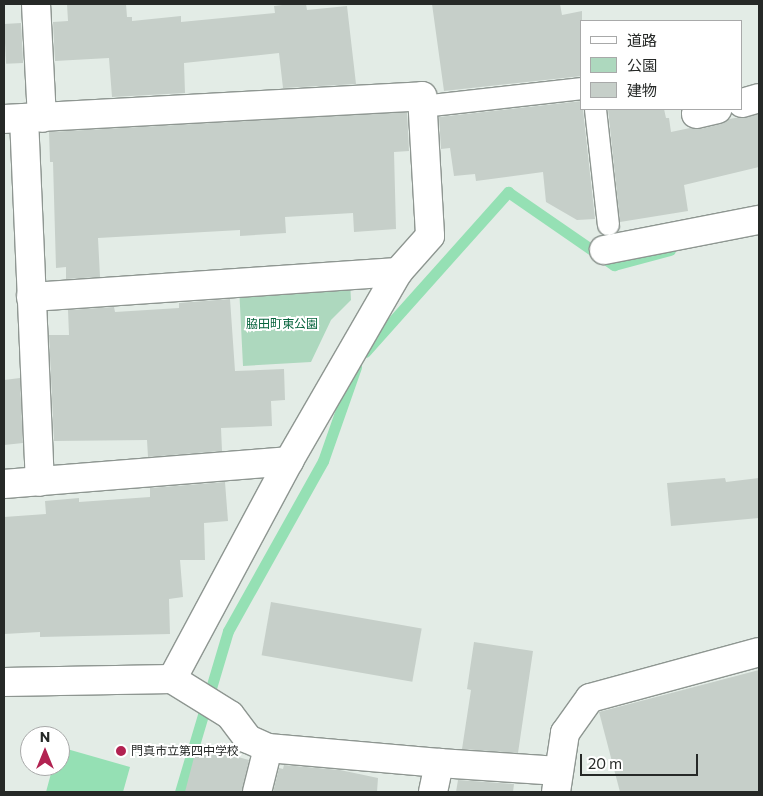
<!DOCTYPE html>
<meta charset="utf-8">
<style>
body{margin:0}
#map{position:relative;width:763px;height:796px;overflow:hidden;background:#e3ece6;font-family:Commissioner,"Noto Sans JP",sans-serif}
div>[style]{position:absolute}
.green>*{inset:0;background:#add8be}
.water>*{inset:0;background:#95e0b4}
.stream>*{height:11px;margin:-5.5px;padding:0 5.5px;transform-origin:5.5px;border-radius:5.5px;background:#95e0b4}
.building>*{inset:0;background:#c6cfc9;transform-origin:0 0}
.roads{filter:drop-shadow(1px 0 #8e9691) drop-shadow(-1px 0 #8e9691) drop-shadow(0 1px #8e9691) drop-shadow(0 -1px #8e9691)}
.lane>*{height:21px;margin:-10.5px;padding:0 10.5px;transform-origin:10.5px;border-radius:10.5px;background:#fff}
.street>*{height:28px;margin:-14px;padding:0 14px;transform-origin:14px;border-radius:14px;background:#fff}
.dots>*{width:14px;height:14px;translate:-50% -50%;box-sizing:border-box;border:2px solid #fff;border-radius:50%}
span{translate:-50% -50%;white-space:nowrap;text-align:center;line-height:1.15;-webkit-text-stroke:4px #fff;paint-order:stroke}
.park-label{font-size:12px;color:#07643d}
.poi-label{font-size:12px;color:#262927}
.left{translate:0 -50%;text-align:left}
.frame{position:absolute;inset:0;border:5px solid #262927;pointer-events:none}
.legend{position:absolute;left:580px;top:20px;width:162px;height:90px;box-sizing:border-box;background:#fff;border:1px solid #a8a9a9;margin:0;padding:6px 9px;list-style:none;font-size:15px;color:#262927}
.legend li{display:flex;align-items:center;gap:10px;height:25px}
.legend b{width:25px;border:1px solid #a8a9a9}
.north{position:absolute;left:20px;top:726px;width:50px;height:50px;box-sizing:border-box;background:#fff;border:1px solid #a8a9a9;border-radius:50%;rotate:0deg;font-size:14px;font-weight:700;line-height:20px;text-align:center;color:#262927}
.north::after{content:'';display:block;margin:auto;width:18px;height:22px;background:#b22251;clip-path:polygon(50% 0,100% 100%,50% 72%,0 100%)}
.scale{position:absolute;left:580px;top:754px;width:118px;height:22px;box-sizing:border-box;border:2px solid #262927;border-top:0;padding-left:6px;font-size:15px;line-height:18px;white-space:nowrap;color:#262927;-webkit-text-stroke:4px #fff;paint-order:stroke}
</style>
<div id="map">
<div class="green">
<i style="clip-path:polygon(350px 280px,351px 300px,331px 320px,311px 362px,243px 366px,239px 286px)"></i>
</div>
<div class="water">
<i style="clip-path:polygon(60px 747px,130px 767px,123px 792px,46px 792px,53px 766px,60px 766px)"></i>
</div>
<div class="stream">
<i style="left:365px;top:352px;width:215px;rotate:-48.2deg"></i>
<i style="left:508px;top:192px;width:129px;rotate:34.6deg"></i>
<i style="left:614px;top:265px;width:58px;rotate:-15deg"></i>
<i style="left:180px;top:792px;width:168px;rotate:-73.4deg"></i>
<i style="left:228px;top:631px;width:195px;rotate:-60.8deg"></i>
<i style="left:323px;top:461px;width:100px;rotate:-70.7deg"></i>
</div>
<div class="building">
<i style="clip-path:polygon(67px 4px,126px 4px,127px 17px,132px 17px,132px 21px,181px 16px,181px 22px,275px 13px,274px 6px,291px 4px,306px 4px,307px 10px,347px 6px,356px 84px,283px 88px,279px 53px,184px 63px,185px 93px,112px 97px,109px 58px,55px 61px,53px 22px,68px 21px)"></i>
<i style="clip-path:polygon(432px 4px,560px 4px,562px 15px,582px 11px,582px 76px,444px 91px)"></i>
<i style="left:21px;top:23px;width:40px;height:17px;rotate:87deg"></i>
<i style="clip-path:polygon(582px 101px,595px 219px,577px 220px,546px 202px,543px 172px,476px 181px,475px 174px,454px 176px,450px 148px,441px 149px,439px 117px)"></i>
<i style="clip-path:polygon(608px 109px,664px 109px,666px 118px,669px 118px,671px 132px,690px 128px,700px 129px,721px 124px,729px 119px,759px 114px,759px 167px,684px 185px,688px 211px,620px 222px)"></i>
<i style="clip-path:polygon(407px 112px,409px 151px,394px 152px,396px 229px,354px 232px,353px 213px,285px 217px,286px 233px,240px 236px,240px 230px,98px 238px,100px 277px,66px 279px,66px 267px,56px 268px,53px 162px,50px 162px,49px 132px)"></i>
<i style="clip-path:polygon(230px 299px,235px 371px,284px 369px,285px 400px,271px 401px,272px 426px,221px 428px,222px 451px,148px 457px,147px 440px,54px 441px,49px 335px,69px 335px,68px 310px,114px 307px,115px 312px,179px 308px,179px 303px)"></i>
<i style="clip-path:polygon(20px 378px,23px 443px,4px 445px,4px 380px)"></i>
<i style="clip-path:polygon(725px 478px,726px 482px,759px 478px,759px 518px,671px 526px,667px 483px)"></i>
<i style="clip-path:polygon(225px 482px,228px 521px,204px 523px,205px 560px,180px 560px,183px 597px,169px 599px,170px 634px,40px 637px,40px 632px,4px 634px,4px 517px,46px 514px,45px 501px,79px 498px,79px 502px,150px 497px,150px 488px)"></i>
<i style="left:271px;top:602px;width:153px;height:54px;rotate:10deg"></i>
<i style="clip-path:polygon(474px 642px,533px 651px,518px 753px,462px 749px,471px 690px,467px 689px)"></i>
<i style="clip-path:polygon(759px 670px,759px 792px,620px 792px,599px 712px)"></i>
<i style="clip-path:polygon(197px 746px,249px 760px,242px 792px,185px 792px)"></i>
<i style="clip-path:polygon(284px 765px,340px 770px,378px 778px,377px 792px,273px 792px,279px 768px,283px 769px)"></i>
<i style="clip-path:polygon(458px 780px,514px 784px,513px 792px,456px 792px)"></i>
</div>
<div class="roads">
<div class="lane">
<i style="left:422px;top:106px;width:161px;rotate:-6.4deg"></i>
<i style="left:595px;top:109px;width:116px;rotate:83.6deg"></i>
</div>
<div class="street">
<i style="left:36px;top:4px;width:114px;rotate:87deg"></i>
<i style="left:742px;top:103px;width:18px;rotate:-16deg"></i>
<i style="left:696px;top:114px;width:22px;rotate:-13deg"></i>
<i style="left:24px;top:118px;width:364px;rotate:87.5deg"></i>
<i style="left:4px;top:119px;width:419px;rotate:-3.1deg"></i>
<i style="left:422px;top:96px;width:140px;rotate:86.7deg"></i>
<i style="left:430px;top:236px;width:48px;rotate:131.6deg"></i>
<i style="left:398px;top:272px;width:218px;rotate:120deg"></i>
<i style="left:289px;top:461px;width:247px;rotate:118.2deg"></i>
<i style="left:172px;top:679px;width:168px;rotate:179deg"></i>
<i style="left:604px;top:250px;width:158px;rotate:-11deg"></i>
<i style="left:31px;top:297px;width:368px;rotate:-3.9deg"></i>
<i style="left:4px;top:484px;width:286px;rotate:-4.6deg"></i>
<i style="left:172px;top:679px;width:68px;rotate:31.8deg"></i>
<i style="left:230px;top:715px;width:30px;rotate:53deg"></i>
<i style="left:248px;top:739px;width:22px;rotate:24deg"></i>
<i style="left:268px;top:748px;width:172px;rotate:5deg"></i>
<i style="left:439px;top:763px;width:120px;rotate:3.8deg"></i>
<i style="left:257px;top:792px;width:45px;rotate:-76deg"></i>
<i style="left:433px;top:792px;width:30px;rotate:-78deg"></i>
<i style="left:556px;top:792px;width:60px;rotate:-81.3deg"></i>
<i style="left:565px;top:733px;width:43px;rotate:-54.5deg"></i>
<i style="left:590px;top:698px;width:175px;rotate:-15.2deg"></i>
</div>
</div>
<div class="dots">
<i style="left:121px;top:751px;background:#b22251"></i>
</div>
<div class="park-label">
<span style="left:282px;top:324px">脇田町東公園</span>
</div>
<div class="poi-label">
<span class="left" style="left:131px;top:751px">門真市立第四中学校</span>
</div>
<div class="frame"></div>
<ul class="legend">
<li><b style="height:6px;background:#fff"></b>道路</li>
<li><b style="height:14px;background:#add8be"></b>公園</li>
<li><b style="height:14px;background:#c6cfc9"></b>建物</li>
</ul>
<div class="north">N</div>
<div class="scale">20 m</div>
</div>
